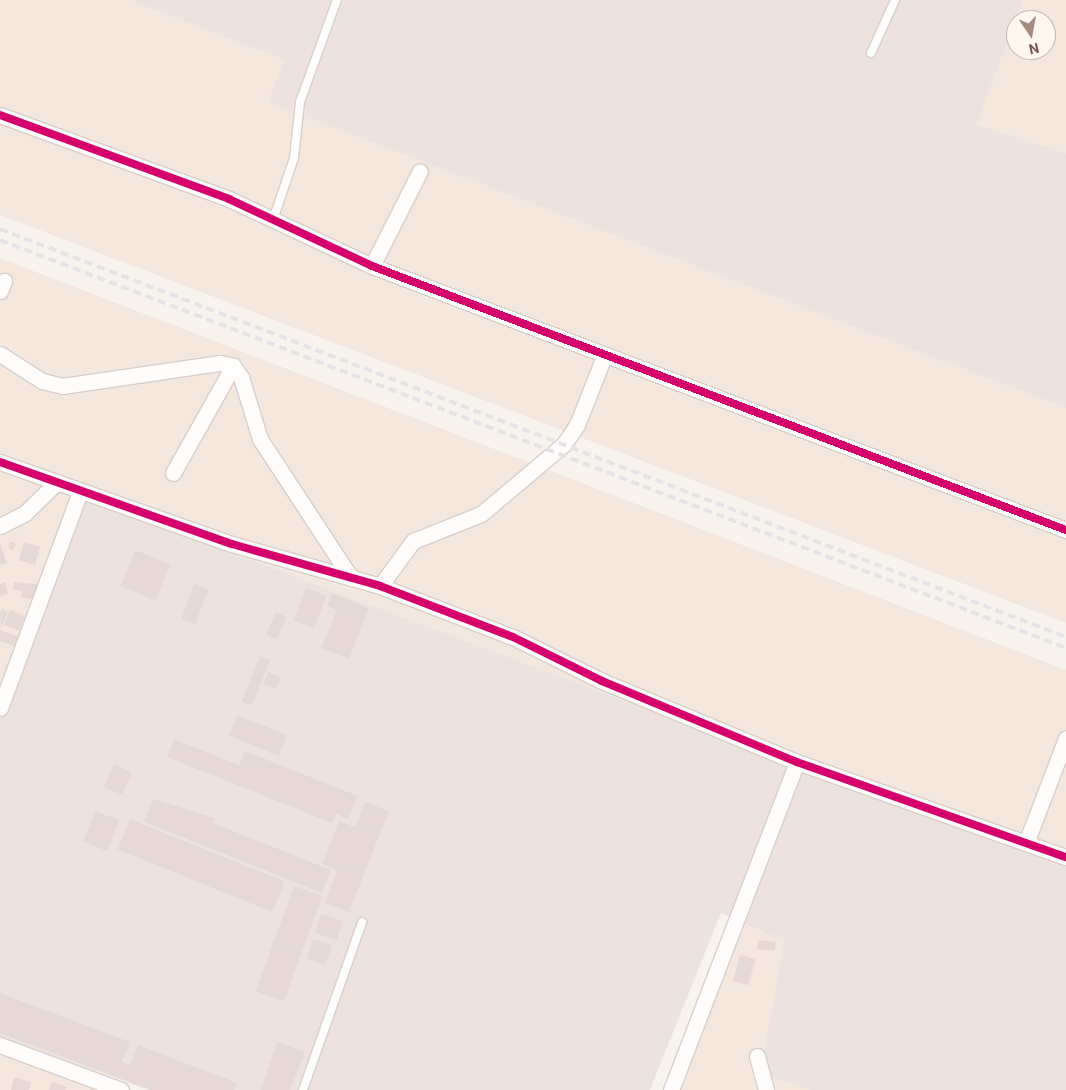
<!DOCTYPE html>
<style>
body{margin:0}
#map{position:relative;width:1066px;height:1090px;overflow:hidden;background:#f9f3ee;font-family:Roboto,sans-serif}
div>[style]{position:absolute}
.residential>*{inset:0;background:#f4e7de}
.industrial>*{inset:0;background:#ede3de}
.building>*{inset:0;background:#e6d9d5;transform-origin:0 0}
.roads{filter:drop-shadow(1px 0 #d8ceca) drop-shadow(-1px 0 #d8ceca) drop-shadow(0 1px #d8ceca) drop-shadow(0 -1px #d8ceca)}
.service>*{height:8px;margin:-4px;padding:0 4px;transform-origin:4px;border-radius:4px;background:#fefdfc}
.minor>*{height:15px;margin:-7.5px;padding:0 7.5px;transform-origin:7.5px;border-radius:7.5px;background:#fefdfc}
.rail>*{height:4px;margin-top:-2px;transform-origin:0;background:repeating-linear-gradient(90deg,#e5e3e6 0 8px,transparent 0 13px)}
.cycleway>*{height:8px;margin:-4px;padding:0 4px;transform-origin:4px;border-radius:4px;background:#d6006c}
span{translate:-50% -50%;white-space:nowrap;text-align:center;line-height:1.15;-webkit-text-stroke:4px #fff7f0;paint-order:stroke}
.north{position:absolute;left:1006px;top:10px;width:50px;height:50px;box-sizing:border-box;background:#fff7f0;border:1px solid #cab5ae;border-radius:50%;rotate:168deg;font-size:14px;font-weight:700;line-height:20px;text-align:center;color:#7a534a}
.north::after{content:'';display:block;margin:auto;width:18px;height:22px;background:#a68b83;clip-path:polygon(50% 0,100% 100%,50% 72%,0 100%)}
</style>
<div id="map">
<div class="residential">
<i style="clip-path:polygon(0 0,130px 0,284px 60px,269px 102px,1066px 408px,1066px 623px,0 215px)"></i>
<i style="clip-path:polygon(evenodd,1023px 0,1066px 0,1066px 153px,975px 126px,1023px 0,1016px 20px,1046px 20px,1046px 50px,1016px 50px,1016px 20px)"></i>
<i style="clip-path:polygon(0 258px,1066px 670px,1066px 867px,78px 495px,0 702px)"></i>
<i style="clip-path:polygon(737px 920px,784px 941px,760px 1072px,810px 1090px,667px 1090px)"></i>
<i style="clip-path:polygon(0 1049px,112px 1090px,0 1090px)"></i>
</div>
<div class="industrial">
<i style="clip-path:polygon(130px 0,1023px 0,976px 125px,1066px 153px,1066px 408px,268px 102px,284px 60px)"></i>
<i style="clip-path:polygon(78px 495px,1066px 867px,1066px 1090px,810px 1090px,760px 1073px,784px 941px,721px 913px,650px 1090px,149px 1090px,0 1037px,0 702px)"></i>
</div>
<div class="building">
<i style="clip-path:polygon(11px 541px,16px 544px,13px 551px,8px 548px)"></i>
<i style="left:24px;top:542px;width:17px;height:19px;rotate:17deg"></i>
<i style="clip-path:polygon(0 543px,7px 563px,0 565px)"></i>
<i style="left:135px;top:550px;width:38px;height:39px;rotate:22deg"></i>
<i style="clip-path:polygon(5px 582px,8px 594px,0 596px,0 584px)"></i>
<i style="clip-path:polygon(14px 582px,37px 584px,37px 599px,21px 598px,22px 591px,13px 590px)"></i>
<i style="left:194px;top:584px;width:15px;height:37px;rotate:20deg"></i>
<i style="left:306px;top:588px;width:22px;height:35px;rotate:21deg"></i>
<i style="clip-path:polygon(332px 593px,369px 608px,349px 659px,321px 648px,337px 610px,327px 606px)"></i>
<i style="clip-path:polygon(2px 609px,8px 612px,1px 628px,0 614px)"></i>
<i style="left:10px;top:610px;width:16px;height:16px;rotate:22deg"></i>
<i style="left:276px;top:612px;width:12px;height:25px;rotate:24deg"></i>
<i style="clip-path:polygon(0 630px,23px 638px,19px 647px,0 641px)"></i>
<i style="left:260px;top:656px;width:11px;height:49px;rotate:22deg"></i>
<i style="left:268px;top:672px;width:14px;height:13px;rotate:21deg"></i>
<i style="left:237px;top:715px;width:54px;height:22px;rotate:22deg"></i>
<i style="clip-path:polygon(174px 739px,239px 765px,245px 751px,358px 796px,348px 819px,336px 814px,332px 823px,167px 757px)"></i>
<i style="left:114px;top:764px;width:20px;height:25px;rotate:24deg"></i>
<i style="clip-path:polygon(153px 799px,214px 818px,213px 823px,331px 870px,322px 893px,144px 822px)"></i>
<i style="clip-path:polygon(365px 802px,389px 811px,349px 912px,325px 903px,337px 870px,322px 864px,339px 821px,355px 827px)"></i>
<i style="left:95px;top:811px;width:26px;height:33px;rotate:21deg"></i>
<i style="left:130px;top:819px;width:167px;height:33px;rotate:22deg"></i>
<i style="left:294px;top:886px;width:30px;height:112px;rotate:20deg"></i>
<i style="left:321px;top:914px;width:23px;height:20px;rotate:18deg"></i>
<i style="left:313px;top:939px;width:20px;height:21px;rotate:18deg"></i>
<i style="left:758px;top:940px;width:18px;height:9px;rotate:6deg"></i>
<i style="left:740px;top:955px;width:16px;height:27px;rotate:15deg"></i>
<i style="clip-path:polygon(0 993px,130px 1042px,122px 1062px,130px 1065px,138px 1045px,237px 1083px,234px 1090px,151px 1090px,0 1033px)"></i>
<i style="clip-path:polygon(277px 1042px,305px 1052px,290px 1090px,261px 1090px)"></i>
<i style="clip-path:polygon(14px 1077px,31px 1082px,29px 1090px,11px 1090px)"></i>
<i style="clip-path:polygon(52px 1082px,67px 1087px,65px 1090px,49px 1090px)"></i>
</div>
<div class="roads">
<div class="service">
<i style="left:871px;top:53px;width:58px;rotate:-65.6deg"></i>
<i style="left:273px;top:220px;width:65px;rotate:-71.3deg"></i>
<i style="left:294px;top:158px;width:56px;rotate:-83.9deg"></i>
<i style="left:300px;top:102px;width:109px;rotate:-70.1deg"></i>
<i style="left:303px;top:1090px;width:178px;rotate:-70.6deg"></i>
</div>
<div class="minor">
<i style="left:0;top:115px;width:244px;rotate:20.1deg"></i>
<i style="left:229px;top:199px;width:158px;rotate:25.1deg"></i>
<i style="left:372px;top:266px;width:743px;rotate:20.83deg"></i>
<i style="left:372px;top:266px;width:106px;rotate:-63.2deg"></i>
<i style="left:0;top:291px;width:11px;rotate:-68deg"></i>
<i style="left:0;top:354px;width:50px;rotate:32.7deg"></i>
<i style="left:42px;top:381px;width:21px;rotate:14deg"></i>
<i style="left:62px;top:386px;width:160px;rotate:-8.3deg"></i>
<i style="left:220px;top:363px;width:13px;rotate:13deg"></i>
<i style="left:233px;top:366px;width:14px;rotate:54deg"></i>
<i style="left:241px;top:377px;width:65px;rotate:73deg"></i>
<i style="left:260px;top:439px;width:166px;rotate:56.8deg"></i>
<i style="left:0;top:462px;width:246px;rotate:19.5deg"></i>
<i style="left:232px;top:544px;width:154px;rotate:15.8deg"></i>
<i style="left:380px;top:586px;width:142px;rotate:21deg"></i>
<i style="left:513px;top:637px;width:99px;rotate:26.3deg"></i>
<i style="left:602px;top:681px;width:211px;rotate:22.6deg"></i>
<i style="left:797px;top:762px;width:285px;rotate:19.5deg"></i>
<i style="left:173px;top:473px;width:123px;rotate:-60.7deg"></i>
<i style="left:0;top:526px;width:28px;rotate:-27deg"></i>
<i style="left:25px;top:513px;width:43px;rotate:-44.1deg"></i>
<i style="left:380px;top:586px;width:56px;rotate:-53.7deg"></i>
<i style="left:413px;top:541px;width:73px;rotate:-21.7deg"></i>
<i style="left:481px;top:514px;width:109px;rotate:-40.1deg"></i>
<i style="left:564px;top:444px;width:23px;rotate:-56deg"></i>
<i style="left:577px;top:425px;width:76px;rotate:-68.5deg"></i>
<i style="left:0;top:708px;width:230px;rotate:-69.7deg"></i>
<i style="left:1026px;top:843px;width:112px;rotate:-69.1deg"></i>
<i style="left:0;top:1045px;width:129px;rotate:20.4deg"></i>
<i style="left:757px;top:1056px;width:35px;rotate:75deg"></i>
<i style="left:671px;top:1090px;width:351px;rotate:-69deg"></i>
</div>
</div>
<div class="rail">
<i style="left:0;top:229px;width:1141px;rotate:20.94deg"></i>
<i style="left:0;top:240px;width:1141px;rotate:20.94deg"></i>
</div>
<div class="cycleway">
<i style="left:0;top:115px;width:244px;rotate:20.1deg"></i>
<i style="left:229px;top:199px;width:158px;rotate:25.1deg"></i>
<i style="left:372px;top:266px;width:743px;rotate:20.83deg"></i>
<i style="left:0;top:462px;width:246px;rotate:19.5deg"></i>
<i style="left:232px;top:544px;width:154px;rotate:15.8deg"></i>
<i style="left:380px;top:586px;width:142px;rotate:21deg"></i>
<i style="left:513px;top:637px;width:99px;rotate:26.3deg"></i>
<i style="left:602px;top:681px;width:211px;rotate:22.6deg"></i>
<i style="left:797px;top:762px;width:285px;rotate:19.5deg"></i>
</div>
<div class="north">N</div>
</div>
